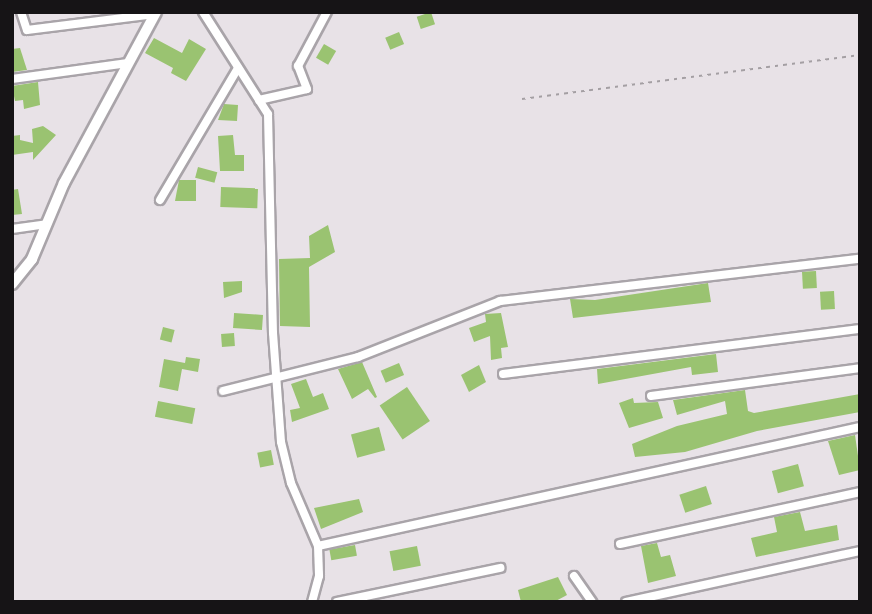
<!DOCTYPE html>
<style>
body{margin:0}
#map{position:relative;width:872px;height:614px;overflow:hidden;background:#e8e2e7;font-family:"Varela Round",sans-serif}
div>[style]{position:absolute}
.building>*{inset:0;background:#9ac371;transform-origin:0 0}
.path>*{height:2px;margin-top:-1px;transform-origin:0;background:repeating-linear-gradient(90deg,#a49fa3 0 3.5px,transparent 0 8.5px)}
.roads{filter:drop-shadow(2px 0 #a9a4a9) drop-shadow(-2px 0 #a9a4a9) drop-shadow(0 2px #a9a4a9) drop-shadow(0 -2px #a9a4a9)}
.minor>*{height:8px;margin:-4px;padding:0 4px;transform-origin:4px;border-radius:4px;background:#fff}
.tertiary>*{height:10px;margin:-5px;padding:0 5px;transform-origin:5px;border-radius:5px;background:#fff}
span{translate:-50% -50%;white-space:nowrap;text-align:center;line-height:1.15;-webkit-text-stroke:6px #e8e2e7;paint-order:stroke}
.frame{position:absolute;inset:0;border:14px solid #161416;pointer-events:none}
</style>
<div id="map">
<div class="building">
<i style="left:431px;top:12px;width:13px;height:15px;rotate:72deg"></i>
<i style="left:399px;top:32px;width:13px;height:15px;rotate:67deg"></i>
<i style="clip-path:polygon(154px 38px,182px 53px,189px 39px,206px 49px,186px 81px,171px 73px,173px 68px,145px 53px)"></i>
<i style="left:324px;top:44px;width:14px;height:16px;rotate:30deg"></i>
<i style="clip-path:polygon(20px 48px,27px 70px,12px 72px,12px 49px)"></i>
<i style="clip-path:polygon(38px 82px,40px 105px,24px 109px,23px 100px,15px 101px,12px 86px)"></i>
<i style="clip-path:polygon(224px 104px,238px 105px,237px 121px,218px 120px)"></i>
<i style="clip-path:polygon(43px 126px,56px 135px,33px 160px,33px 152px,12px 155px,12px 136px,20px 135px,20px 140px,33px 143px,32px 129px)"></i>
<i style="clip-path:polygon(233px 135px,235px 155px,244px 155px,244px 171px,220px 171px,218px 136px)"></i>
<i style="left:198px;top:167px;width:20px;height:11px;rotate:15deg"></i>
<i style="clip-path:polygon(179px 180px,196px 180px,196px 201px,175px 201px)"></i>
<i style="left:221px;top:187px;width:37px;height:20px;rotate:2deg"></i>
<i style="clip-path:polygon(18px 189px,22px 214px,12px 215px,12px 190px)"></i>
<i style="clip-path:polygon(328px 225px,335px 252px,309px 267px,310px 327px,280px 326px,279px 259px,310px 258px,309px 236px)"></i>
<i style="left:816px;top:271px;width:17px;height:14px;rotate:87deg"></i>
<i style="clip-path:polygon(242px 281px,242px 292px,224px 298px,223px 282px)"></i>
<i style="clip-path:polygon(708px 283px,711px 302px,573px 318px,570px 299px,595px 300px)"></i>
<i style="left:834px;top:291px;width:18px;height:14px;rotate:87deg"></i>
<i style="clip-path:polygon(501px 313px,508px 347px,501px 348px,502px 358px,491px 360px,490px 336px,474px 342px,469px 328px,486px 322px,485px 314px)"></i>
<i style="left:263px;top:315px;width:15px;height:29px;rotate:94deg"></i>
<i style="left:163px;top:327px;width:12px;height:13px;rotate:14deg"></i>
<i style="left:234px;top:333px;width:13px;height:13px;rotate:86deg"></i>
<i style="clip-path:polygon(716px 354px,718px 372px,692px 375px,691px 367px,598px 384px,597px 369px)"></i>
<i style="clip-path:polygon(186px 357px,200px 359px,198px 372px,182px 369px,178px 391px,159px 387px,164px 359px,185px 363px)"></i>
<i style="clip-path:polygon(362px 362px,377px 397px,375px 398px,368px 389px,352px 399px,338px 369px)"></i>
<i style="left:399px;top:363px;width:13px;height:20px;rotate:67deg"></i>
<i style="clip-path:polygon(479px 365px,486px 382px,469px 392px,461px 375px)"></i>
<i style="clip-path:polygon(306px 379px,313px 397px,323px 393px,329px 409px,292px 422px,290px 410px,300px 408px,291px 384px)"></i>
<i style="left:407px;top:387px;width:41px;height:33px;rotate:56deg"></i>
<i style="clip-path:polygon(745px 390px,748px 411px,754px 413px,860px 394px,860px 412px,757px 431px,685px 452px,635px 457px,632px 444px,677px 426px,727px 414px,725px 401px,677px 415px,673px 400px)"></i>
<i style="clip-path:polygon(633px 398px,634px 403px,658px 402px,663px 418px,629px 428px,619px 403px)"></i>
<i style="left:158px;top:401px;width:38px;height:16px;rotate:11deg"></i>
<i style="left:379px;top:427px;width:24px;height:29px;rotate:75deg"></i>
<i style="clip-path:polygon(855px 435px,860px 470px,839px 475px,828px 441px)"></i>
<i style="left:271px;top:450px;width:15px;height:14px;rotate:79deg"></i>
<i style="left:798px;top:464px;width:23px;height:27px;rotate:75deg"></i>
<i style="left:706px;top:486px;width:19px;height:28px;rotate:72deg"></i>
<i style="clip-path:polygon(359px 499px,363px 512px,321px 529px,314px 508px)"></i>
<i style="clip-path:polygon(800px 512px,805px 531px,837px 525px,839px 540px,756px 557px,751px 538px,777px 532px,774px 517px)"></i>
<i style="clip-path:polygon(657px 543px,661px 557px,670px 555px,676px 576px,648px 583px,641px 546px)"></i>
<i style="left:355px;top:545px;width:11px;height:26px;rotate:80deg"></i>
<i style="left:417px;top:546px;width:20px;height:28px;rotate:79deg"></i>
<i style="clip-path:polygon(558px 577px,567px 595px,554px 602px,521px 602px,518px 590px)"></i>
</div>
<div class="path">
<i style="left:859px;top:12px;width:9px;rotate:84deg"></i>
<i style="left:522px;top:99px;width:341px;rotate:-7.4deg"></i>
</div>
<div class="roads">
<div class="minor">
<i style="left:21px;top:12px;width:19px;rotate:72deg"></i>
<i style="left:27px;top:30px;width:129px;rotate:-7.1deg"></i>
<i style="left:203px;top:12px;width:121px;rotate:57.5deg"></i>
<i style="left:268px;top:114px;width:219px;rotate:88.7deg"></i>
<i style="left:273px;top:333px;width:109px;rotate:85.8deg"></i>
<i style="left:281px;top:442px;width:42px;rotate:76.3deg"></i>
<i style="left:291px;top:483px;width:69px;rotate:66.8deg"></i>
<i style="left:318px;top:546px;width:30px;rotate:88deg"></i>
<i style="left:319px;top:576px;width:27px;rotate:105deg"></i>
<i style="left:12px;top:79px;width:117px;rotate:-7.9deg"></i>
<i style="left:259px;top:100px;width:49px;rotate:-12.9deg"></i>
<i style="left:307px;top:89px;width:25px;rotate:-111deg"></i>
<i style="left:298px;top:66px;width:61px;rotate:-61.8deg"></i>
<i style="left:160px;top:200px;width:153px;rotate:-59.4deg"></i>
<i style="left:12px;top:229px;width:35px;rotate:-8deg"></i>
<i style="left:503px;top:374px;width:360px;rotate:-7.2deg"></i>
<i style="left:223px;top:391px;width:139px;rotate:-14.1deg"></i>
<i style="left:358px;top:357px;width:153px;rotate:-21.5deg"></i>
<i style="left:500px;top:301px;width:362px;rotate:-6.7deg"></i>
<i style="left:651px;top:396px;width:211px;rotate:-7.6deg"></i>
<i style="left:620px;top:544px;width:246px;rotate:-12.2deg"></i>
<i style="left:318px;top:546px;width:555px;rotate:-12.38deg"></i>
<i style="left:574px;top:576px;width:32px;rotate:55deg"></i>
<i style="left:337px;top:602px;width:167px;rotate:-11.8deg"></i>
<i style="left:626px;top:602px;width:239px;rotate:-12.3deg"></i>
</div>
<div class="tertiary">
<i style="left:12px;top:284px;width:32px;rotate:-51deg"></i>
<i style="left:32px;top:259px;width:82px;rotate:-67.2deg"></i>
<i style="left:64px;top:183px;width:194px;rotate:-61.7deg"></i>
</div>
</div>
<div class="frame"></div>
</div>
